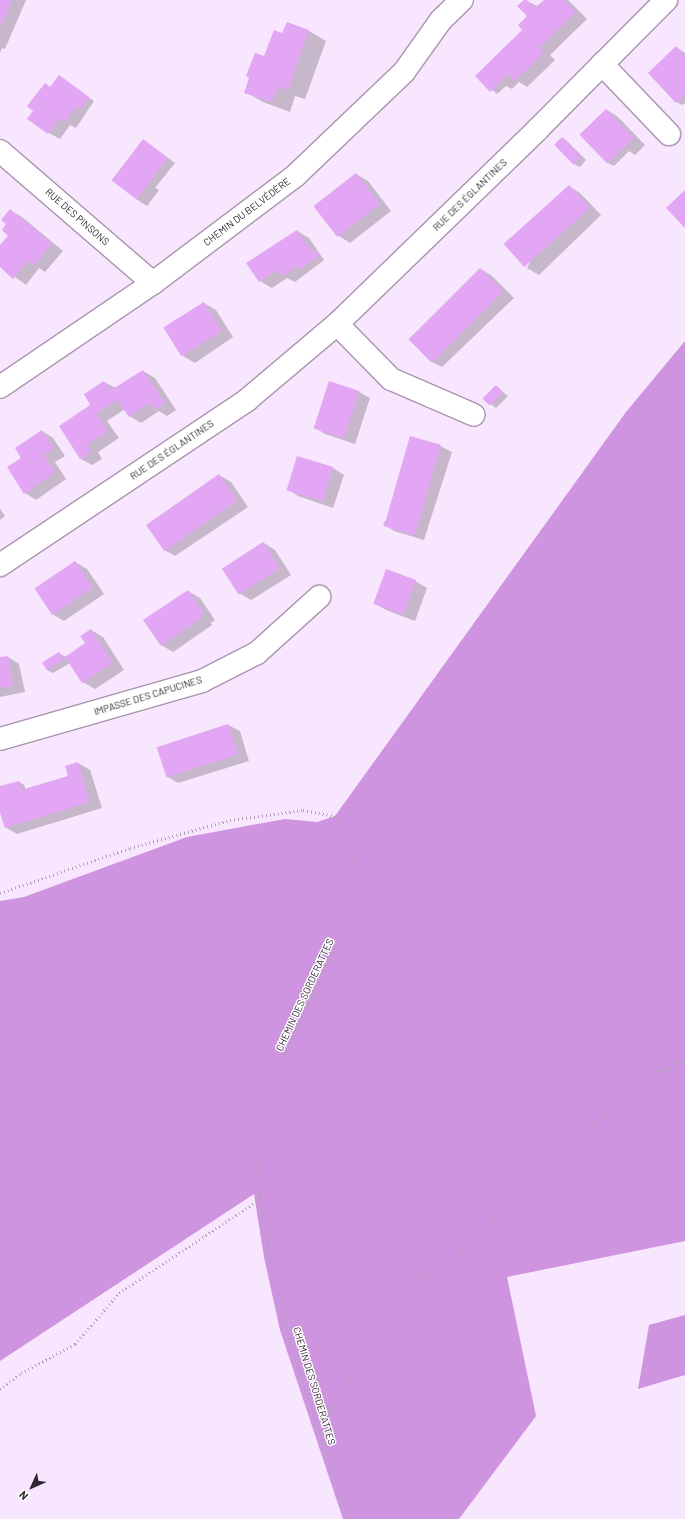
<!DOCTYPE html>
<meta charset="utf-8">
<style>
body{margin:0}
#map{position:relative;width:685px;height:1519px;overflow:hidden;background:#f8e5fe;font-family:Barlow,sans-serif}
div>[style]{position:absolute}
.forest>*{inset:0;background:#cf94e0}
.shadow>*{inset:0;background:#0003}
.building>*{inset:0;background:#e2a6f4;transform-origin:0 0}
.path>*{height:2.5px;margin-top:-1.25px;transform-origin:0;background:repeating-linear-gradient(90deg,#afa0b4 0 1px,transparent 0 4px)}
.roads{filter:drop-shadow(1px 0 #aa94b0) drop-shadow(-1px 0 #aa94b0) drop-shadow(0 1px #aa94b0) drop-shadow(0 -1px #aa94b0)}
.minor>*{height:22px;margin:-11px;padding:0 11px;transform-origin:11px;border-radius:11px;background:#fff}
span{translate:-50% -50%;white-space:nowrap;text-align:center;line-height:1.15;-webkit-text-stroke:3px #fff;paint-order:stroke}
.street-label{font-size:10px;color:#2f2732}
.north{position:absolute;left:12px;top:1467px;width:40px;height:40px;-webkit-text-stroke:3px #fff;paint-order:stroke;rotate:225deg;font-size:11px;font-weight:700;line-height:16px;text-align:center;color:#2f2732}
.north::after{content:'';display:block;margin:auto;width:14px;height:18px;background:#2f2732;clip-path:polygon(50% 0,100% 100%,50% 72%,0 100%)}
</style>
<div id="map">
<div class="forest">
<i style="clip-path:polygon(685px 341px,685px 1241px,507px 1277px,536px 1416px,459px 1519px,343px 1519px,280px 1330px,264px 1257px,254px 1194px,0 1361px,0 901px,24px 897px,187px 837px,285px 819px,317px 822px,335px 816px,626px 412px)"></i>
<i style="clip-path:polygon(685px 1315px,685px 1375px,638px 1389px,649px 1325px)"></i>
</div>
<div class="shadow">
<i style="clip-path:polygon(0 0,26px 0,5px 49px,2px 48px,0 53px)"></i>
<i style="clip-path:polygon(525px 0,537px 6px,545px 0,568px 0,587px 19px,550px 55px,555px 60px,527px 87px,519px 82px,512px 89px,506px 86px,497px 94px,476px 76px,523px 30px,528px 16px)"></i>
<i style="clip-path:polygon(287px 24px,309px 31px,326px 41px,305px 99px,295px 96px,290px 112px,263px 102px,246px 92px,265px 57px,283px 34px)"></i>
<i style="clip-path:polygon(676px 47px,685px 53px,685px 103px,682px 105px,677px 102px)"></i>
<i style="clip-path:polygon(59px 76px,94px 101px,76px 128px,70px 125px,60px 139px,49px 133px)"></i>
<i style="clip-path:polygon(607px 110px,618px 117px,645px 145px,635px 155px,629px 151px,614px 166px,608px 163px)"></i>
<i style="clip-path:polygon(563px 138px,568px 142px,586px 160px,580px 167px,574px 164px,555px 145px)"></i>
<i style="clip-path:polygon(143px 140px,175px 163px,155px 188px,159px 190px,147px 206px,136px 199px,112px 180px)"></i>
<i style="clip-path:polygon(356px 174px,368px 181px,391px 211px,350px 243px,339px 236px)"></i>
<i style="clip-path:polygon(569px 186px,580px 193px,601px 215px,539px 275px,527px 268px)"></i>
<i style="clip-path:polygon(10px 210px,22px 217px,63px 251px,45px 272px,39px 268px,26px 285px,0 266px,0 247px,10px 235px,8px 224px)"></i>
<i style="clip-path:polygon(297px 231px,309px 238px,324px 260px,295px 282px,287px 278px,272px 288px,260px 281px)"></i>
<i style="clip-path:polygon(481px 269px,492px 276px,514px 298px,442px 367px,430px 361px,409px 339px)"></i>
<i style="clip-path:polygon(204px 303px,216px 310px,233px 337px,195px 363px,183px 356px)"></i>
<i style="clip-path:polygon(143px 371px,155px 378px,176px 410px,167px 416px,159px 411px,141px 423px,129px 416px,125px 409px,107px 421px,119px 438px,98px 452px,102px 459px,92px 465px,81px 459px,60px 426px,92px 406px,104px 382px,116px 388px)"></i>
<i style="clip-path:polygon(496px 387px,508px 396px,496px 408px,484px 399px)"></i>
<i style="clip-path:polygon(359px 392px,370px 398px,355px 444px,325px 434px,314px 427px)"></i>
<i style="clip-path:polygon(42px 431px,53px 438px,65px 456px,55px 462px,66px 479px,36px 500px,25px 493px,23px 458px)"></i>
<i style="clip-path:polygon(440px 446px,452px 452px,424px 540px,394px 531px,383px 524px)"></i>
<i style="clip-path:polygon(333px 468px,344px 475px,333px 508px,298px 496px,287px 489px)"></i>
<i style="clip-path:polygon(219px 475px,231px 482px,248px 507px,175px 556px,163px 549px)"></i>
<i style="clip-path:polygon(0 509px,5px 516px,0 520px)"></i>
<i style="clip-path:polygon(264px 543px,275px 550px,291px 575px,251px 600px,239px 593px,223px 569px)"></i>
<i style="clip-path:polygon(75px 562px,87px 569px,104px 594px,64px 621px,52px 614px,36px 588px)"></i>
<i style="clip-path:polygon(415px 581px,427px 588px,415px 621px,386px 610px,374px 603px)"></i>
<i style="clip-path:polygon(188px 591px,200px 598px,215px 620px,211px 623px,212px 625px,173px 652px,161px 645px)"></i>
<i style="clip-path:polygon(91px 630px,103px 637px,124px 670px,95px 689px,83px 682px,70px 663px,53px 673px,47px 670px,43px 663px,59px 653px,66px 657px,86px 644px)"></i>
<i style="clip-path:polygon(8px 657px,19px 664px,25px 692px,0 697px,0 658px)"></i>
<i style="clip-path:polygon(228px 725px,240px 731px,249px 761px,178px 783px,166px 776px)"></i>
<i style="clip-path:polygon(78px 763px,90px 770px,102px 808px,17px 834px,5px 827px,0 809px,0 787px,19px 782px,24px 785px,26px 790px,69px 776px)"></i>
</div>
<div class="building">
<i style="clip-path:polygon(0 0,12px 0,0 27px)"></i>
<i style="clip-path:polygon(524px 0,527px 0,535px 8px,544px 0,564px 0,576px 12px,539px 48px,544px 53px,515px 81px,508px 74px,490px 92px,475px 76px,522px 30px,518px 25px,527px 16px,517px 6px)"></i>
<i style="clip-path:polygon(287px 22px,309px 30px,288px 90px,278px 87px,272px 102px,244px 93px,249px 78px,246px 76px,255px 53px,264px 56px,274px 30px,282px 33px)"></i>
<i style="clip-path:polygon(676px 46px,685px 56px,685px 94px,676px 103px,648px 73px)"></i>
<i style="clip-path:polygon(59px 75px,89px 97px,80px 109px,76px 107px,64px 123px,59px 118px,48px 134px,27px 119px,33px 111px,27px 106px,45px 83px,50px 87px)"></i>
<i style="left:606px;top:109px;width:40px;height:37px;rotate:46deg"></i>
<i style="left:562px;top:137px;width:28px;height:11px;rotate:46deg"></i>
<i style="left:143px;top:139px;width:31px;height:52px;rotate:37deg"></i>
<i style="left:356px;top:173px;width:39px;height:54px;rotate:52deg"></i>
<i style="left:569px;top:185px;width:31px;height:88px;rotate:48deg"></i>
<i style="clip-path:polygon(685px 190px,685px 228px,666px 208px)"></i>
<i style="clip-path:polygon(10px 209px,52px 244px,33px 266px,28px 261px,13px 279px,0 267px,0 245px,8px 236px,2px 230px,6px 224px,1px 220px)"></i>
<i style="clip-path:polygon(297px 230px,311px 251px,314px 249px,319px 256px,300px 269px,298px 266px,282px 276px,277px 270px,259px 282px,246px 263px)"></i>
<i style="left:480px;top:268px;width:33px;height:101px;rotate:45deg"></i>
<i style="left:204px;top:302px;width:34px;height:48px;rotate:58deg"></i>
<i style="clip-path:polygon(143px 370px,165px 403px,155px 410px,150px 403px,129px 417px,117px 400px,96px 414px,108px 431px,87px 445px,91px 452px,80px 459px,59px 426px,90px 405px,84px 394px,93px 388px,104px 381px,111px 390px)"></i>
<i style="left:329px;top:381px;width:32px;height:50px;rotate:18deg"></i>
<i style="left:496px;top:385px;width:10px;height:19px;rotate:45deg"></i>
<i style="clip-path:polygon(42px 430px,54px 449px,44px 455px,55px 472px,24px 494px,7px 467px,21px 458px,15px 448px)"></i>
<i style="left:410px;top:436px;width:32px;height:94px;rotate:16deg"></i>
<i style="left:297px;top:456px;width:38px;height:36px;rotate:17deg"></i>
<i style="left:219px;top:474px;width:32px;height:89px;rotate:55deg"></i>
<i style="left:263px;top:542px;width:31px;height:49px;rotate:57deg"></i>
<i style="left:75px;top:561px;width:32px;height:49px;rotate:56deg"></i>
<i style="left:386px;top:569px;width:32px;height:37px;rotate:20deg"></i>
<i style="clip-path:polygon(188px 590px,204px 613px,200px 616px,201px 618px,161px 646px,143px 620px)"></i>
<i style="clip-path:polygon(91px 629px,113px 663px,82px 683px,65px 657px,85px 643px,80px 636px)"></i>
<i style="left:59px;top:652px;width:9px;height:20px;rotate:58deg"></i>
<i style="clip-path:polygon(8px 656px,13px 686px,0 688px,0 657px)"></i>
<i style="left:228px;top:724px;width:32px;height:75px;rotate:72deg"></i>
<i style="clip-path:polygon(78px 762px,90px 802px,5px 828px,0 813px,0 786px,19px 781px,21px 790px,68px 776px,65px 766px)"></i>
</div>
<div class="path">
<i style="left:0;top:893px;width:138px;rotate:-19.1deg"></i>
<i style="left:130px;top:848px;width:104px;rotate:-15.6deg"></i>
<i style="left:230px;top:820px;width:74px;rotate:-7.8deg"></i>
<i style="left:303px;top:810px;width:33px;rotate:11deg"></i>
<i style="left:335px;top:816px;width:33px;rotate:59deg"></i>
<i style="left:352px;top:844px;width:45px;rotate:82.4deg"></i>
<i style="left:358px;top:889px;width:40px;rotate:108deg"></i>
<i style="left:346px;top:927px;width:197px;rotate:115.3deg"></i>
<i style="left:262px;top:1105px;width:32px;rotate:101deg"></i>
<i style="left:256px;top:1136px;width:63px;rotate:86.4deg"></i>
<i style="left:260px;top:1199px;width:50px;rotate:79.6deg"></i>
<i style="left:269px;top:1248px;width:103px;rotate:77deg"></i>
<i style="left:292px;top:1348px;width:180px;rotate:71.6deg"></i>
<i style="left:0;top:1389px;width:26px;rotate:-37deg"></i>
<i style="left:21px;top:1373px;width:61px;rotate:-28.2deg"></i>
<i style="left:75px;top:1344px;width:67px;rotate:-49.2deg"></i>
<i style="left:119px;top:1293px;width:169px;rotate:-33.7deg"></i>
<i style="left:319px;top:1430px;width:138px;rotate:-59.5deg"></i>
<i style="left:389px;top:1311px;width:52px;rotate:-44.2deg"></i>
<i style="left:426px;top:1275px;width:44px;rotate:-33deg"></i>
<i style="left:463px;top:1251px;width:139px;rotate:-45.3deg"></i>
<i style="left:561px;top:1152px;width:118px;rotate:-40.5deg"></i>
<i style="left:651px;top:1075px;width:37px;rotate:-24deg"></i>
</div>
<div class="roads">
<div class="minor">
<i style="left:602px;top:64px;width:97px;rotate:46.3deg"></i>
<i style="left:0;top:151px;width:202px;rotate:40.8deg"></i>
<i style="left:337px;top:324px;width:77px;rotate:45.5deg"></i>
<i style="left:391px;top:379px;width:90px;rotate:23.4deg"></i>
<i style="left:0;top:387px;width:185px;rotate:-34.2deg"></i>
<i style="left:153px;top:283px;width:178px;rotate:-37deg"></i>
<i style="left:295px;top:176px;width:151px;rotate:-43.7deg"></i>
<i style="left:404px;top:72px;width:64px;rotate:-54.6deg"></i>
<i style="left:441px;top:20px;width:29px;rotate:-44deg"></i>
<i style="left:0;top:565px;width:297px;rotate:-33.7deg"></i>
<i style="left:247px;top:400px;width:118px;rotate:-40.2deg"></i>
<i style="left:337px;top:324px;width:280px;rotate:-44.1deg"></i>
<i style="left:538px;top:129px;width:182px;rotate:-45.2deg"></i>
<i style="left:0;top:739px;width:210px;rotate:-16deg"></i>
<i style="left:202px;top:681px;width:62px;rotate:-27deg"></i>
<i style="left:257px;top:653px;width:84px;rotate:-42.1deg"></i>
</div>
</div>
<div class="street-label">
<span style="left:470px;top:195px;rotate:-44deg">RUE DES ÉGLANTINES</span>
<span style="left:247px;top:212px;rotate:-37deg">CHEMIN DU BELVÉDÈRE</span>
<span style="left:77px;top:217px;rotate:41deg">RUE DES PINSONS</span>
<span style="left:172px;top:450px;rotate:-34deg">RUE DES ÉGLANTINES</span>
<span style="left:148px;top:696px;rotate:-17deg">IMPASSE DES CAPUCINES</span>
<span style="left:305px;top:995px;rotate:-65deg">CHEMIN DES SORDERATTES</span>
<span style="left:314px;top:1386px;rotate:73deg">CHEMIN DES SORDERATTES</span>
</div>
<div class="north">N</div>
</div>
